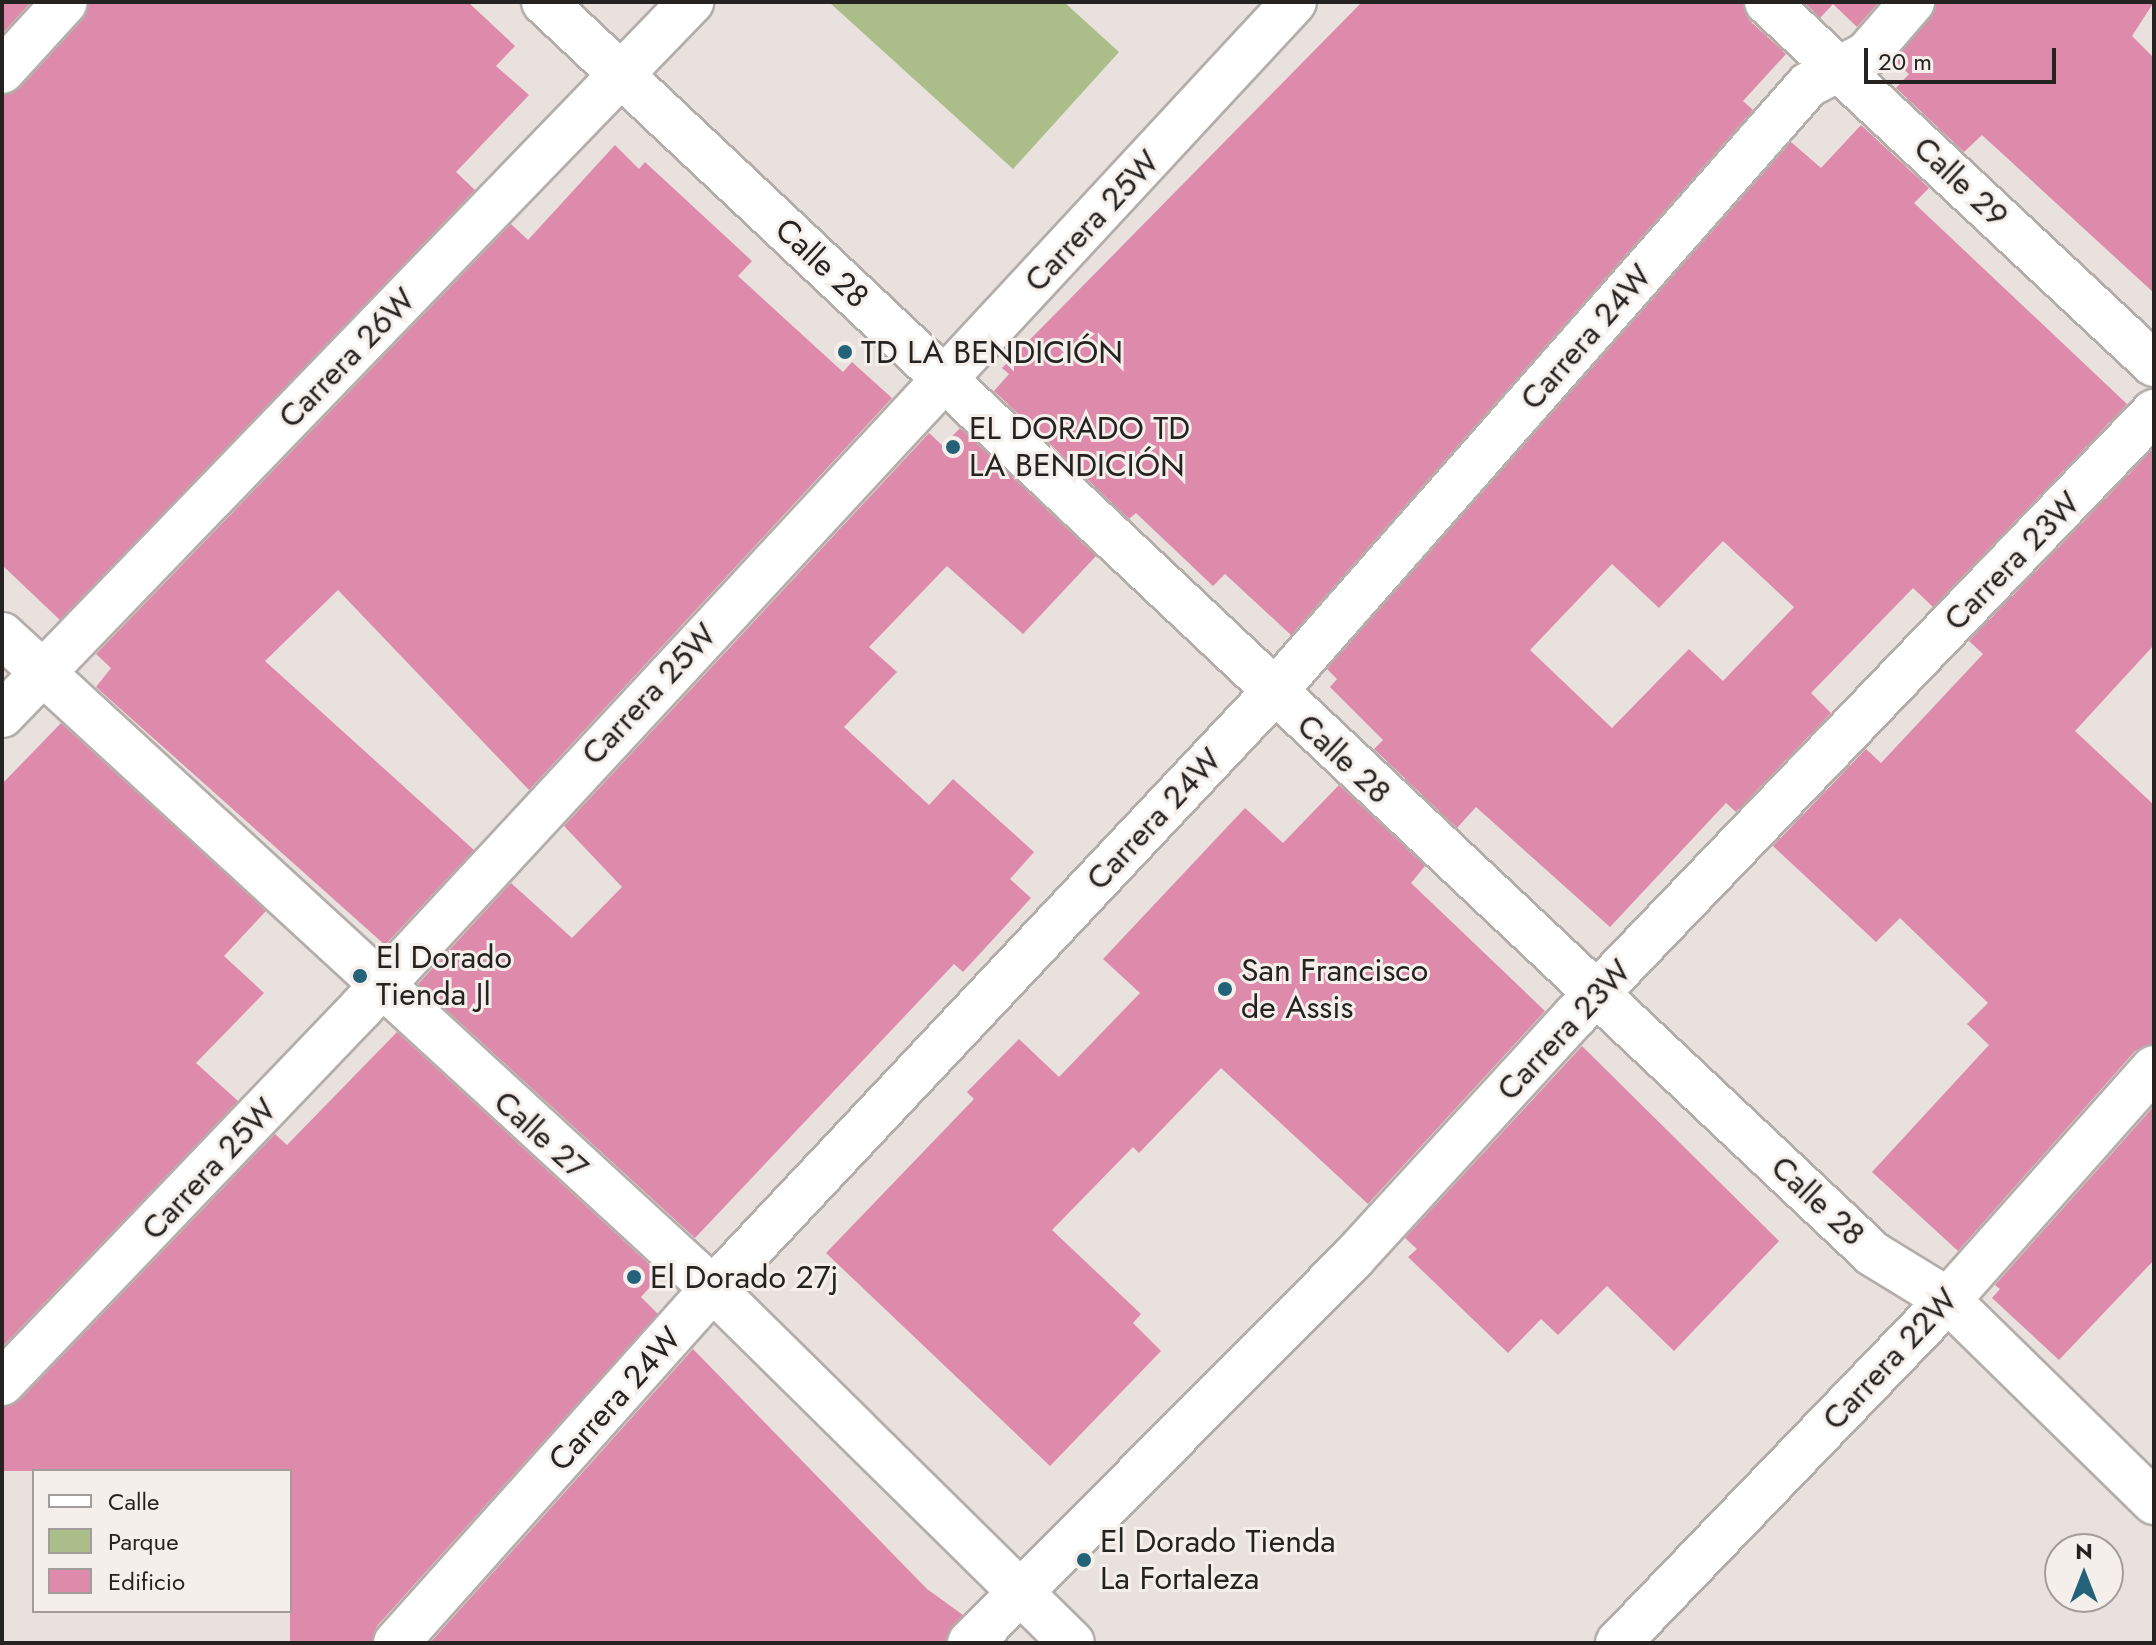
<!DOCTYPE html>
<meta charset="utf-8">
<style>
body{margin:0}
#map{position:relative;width:2156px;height:1645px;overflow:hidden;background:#e8e1de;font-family:Jost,sans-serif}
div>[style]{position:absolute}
.green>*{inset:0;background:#abbd88}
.building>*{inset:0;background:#de8aab}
.roads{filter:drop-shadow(2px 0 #b4aeab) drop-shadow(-2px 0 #b4aeab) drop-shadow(0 2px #b4aeab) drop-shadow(0 -2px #b4aeab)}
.street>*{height:44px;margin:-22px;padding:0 22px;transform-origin:22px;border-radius:22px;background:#fff}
.dots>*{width:22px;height:22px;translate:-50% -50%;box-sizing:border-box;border:4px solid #f5efeb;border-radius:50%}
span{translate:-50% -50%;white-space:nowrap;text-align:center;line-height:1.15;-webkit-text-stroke:6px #f5efeb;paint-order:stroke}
.street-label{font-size:32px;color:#252321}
.poi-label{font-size:32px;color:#252321}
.left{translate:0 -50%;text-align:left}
.frame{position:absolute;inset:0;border:4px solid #252321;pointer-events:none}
.legend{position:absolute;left:32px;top:1469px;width:260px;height:144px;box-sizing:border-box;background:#f5efeb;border:2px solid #a29d9a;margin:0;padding:10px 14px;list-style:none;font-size:24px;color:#252321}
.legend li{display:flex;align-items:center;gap:16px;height:40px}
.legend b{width:40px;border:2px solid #a29d9a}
.north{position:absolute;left:2044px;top:1533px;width:80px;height:80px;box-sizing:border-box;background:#f5efeb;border:2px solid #a29d9a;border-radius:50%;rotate:0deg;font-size:22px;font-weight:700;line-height:32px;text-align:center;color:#252321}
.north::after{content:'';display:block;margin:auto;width:28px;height:36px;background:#236278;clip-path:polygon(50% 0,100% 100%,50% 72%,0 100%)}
.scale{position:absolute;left:1864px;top:48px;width:192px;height:36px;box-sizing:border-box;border:4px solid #252321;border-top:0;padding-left:10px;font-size:24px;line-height:28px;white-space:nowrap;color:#252321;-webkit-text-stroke:6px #f5efeb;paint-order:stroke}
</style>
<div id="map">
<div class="green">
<i style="clip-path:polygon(829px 2px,1064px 2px,1119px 52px,1013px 169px)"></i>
</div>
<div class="building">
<i style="clip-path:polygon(2px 2px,31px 2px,2px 34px)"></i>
<i style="clip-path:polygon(89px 2px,468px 2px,515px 46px,496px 66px,529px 95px,456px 172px,475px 190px,60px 620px,2px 565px,2px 95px,20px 88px,83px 19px)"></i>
<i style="clip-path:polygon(1362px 2px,1743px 2px,1749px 20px,1786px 54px,1743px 101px,1753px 110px,1291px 635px,1225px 574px,1213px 586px,1136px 513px,1129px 519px,994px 391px,1009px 374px,1002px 368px)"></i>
<i style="clip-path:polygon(1804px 2px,1879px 2px,1857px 27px,1833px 4px,1820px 18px)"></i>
<i style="clip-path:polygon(1936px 2px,2154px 2px,2132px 36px,2154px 58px,2154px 293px,1982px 135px,1964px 152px,1896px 88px,1909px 74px,1894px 61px)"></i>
<i style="clip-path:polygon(evenodd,1861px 125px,1929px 188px,1914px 203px,2127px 404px,1933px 607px,1913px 588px,1811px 693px,1831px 713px,1736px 812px,1726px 803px,1610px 927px,1476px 807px,1457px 828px,1374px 749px,1383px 740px,1330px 687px,1337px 679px,1327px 669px,1791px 142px,1821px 168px,1861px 125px,1723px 541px,1794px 607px,1723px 681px,1689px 649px,1612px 728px,1530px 650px,1612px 564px,1659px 608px,1723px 541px)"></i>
<i style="clip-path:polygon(615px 145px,639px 169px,645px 162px,752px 261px,738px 276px,843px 372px,852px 362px,892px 398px,529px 790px,338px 590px,265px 661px,474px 850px,385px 945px,96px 687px,111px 668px,96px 654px,511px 224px,528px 240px)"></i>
<i style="clip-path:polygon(960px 428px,1096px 556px,1023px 634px,947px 566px,869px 647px,897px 672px,844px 727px,929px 805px,953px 779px,1034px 852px,1010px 879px,1031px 898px,963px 972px,954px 964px,695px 1238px,418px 984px,511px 883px,572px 938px,622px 887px,564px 826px,929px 433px,943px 446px)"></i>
<i style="clip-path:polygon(2154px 448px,2154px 645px,2075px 731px,2154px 805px,2154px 1044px,2135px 1051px,1958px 1251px,1872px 1172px,1989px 1045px,1967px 1024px,1988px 1003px,1900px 918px,1876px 942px,1773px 846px,1866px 749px,1881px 763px,1983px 654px,1969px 641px)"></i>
<i style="clip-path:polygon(61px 723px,266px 911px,224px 956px,264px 993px,196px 1063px,238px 1101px,2px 1347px,2px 784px)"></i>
<i style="clip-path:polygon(1339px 785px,1425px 866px,1411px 883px,1545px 1011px,1368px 1204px,1221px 1068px,1139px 1153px,1133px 1147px,1052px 1230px,1141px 1314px,1133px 1323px,1161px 1351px,1050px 1466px,826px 1253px,974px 1099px,967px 1092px,1019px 1039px,1059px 1077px,1140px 993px,1103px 959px,1245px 808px,1283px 843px)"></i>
<i style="clip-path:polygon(397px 1032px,661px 1275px,641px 1297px,658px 1314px,377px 1626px,372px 1643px,290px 1643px,290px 1471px,2px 1471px,2px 1407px,20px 1400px,275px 1134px,287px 1145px)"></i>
<i style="clip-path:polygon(1582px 1046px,1779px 1241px,1674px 1351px,1607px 1286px,1558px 1335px,1541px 1319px,1508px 1353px,1408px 1257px,1417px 1249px,1405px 1238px)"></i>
<i style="clip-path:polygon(2154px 1106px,2154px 1260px,2059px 1360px,1992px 1298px,2000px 1289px,1995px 1285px)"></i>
<i style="clip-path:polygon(693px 1349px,927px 1589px,963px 1615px,946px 1643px,430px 1643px)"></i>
</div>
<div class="roads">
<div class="street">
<i style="left:544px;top:2px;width:1826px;rotate:43.29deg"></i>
<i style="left:1873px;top:1254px;width:88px;rotate:31.5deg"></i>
<i style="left:1948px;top:1300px;width:289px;rotate:44.4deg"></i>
<i style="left:1767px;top:2px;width:530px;rotate:43.09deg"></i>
<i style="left:2px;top:71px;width:93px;rotate:-47.6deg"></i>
<i style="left:2px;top:635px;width:966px;rotate:42.61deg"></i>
<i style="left:713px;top:1289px;width:504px;rotate:44.6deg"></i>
<i style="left:2px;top:715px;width:992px;rotate:-45.98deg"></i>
<i style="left:2px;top:1383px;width:519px;rotate:-46.25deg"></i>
<i style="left:361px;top:1008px;width:1372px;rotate:-47.16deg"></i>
<i style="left:396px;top:1643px;width:475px;rotate:-48.2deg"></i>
<i style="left:713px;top:1289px;width:818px;rotate:-46.78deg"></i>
<i style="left:1273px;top:693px;width:810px;rotate:-48.65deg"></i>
<i style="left:1808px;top:85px;width:67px;rotate:-27.7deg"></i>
<i style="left:1867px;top:54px;width:69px;rotate:-49.1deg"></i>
<i style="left:970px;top:1643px;width:544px;rotate:-45.15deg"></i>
<i style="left:1354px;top:1257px;width:327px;rotate:-47.5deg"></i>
<i style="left:1575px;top:1016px;width:837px;rotate:-46.21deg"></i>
<i style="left:1618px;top:1643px;width:476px;rotate:-46.1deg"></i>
<i style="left:1948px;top:1300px;width:310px;rotate:-48.4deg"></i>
</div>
</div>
<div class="dots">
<i style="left:845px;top:352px;background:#236278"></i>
<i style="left:953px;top:447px;background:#236278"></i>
<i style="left:360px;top:976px;background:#236278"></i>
<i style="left:1225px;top:989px;background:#236278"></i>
<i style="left:634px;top:1277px;background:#236278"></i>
<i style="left:1084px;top:1560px;background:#236278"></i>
</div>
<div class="street-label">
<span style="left:1961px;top:182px;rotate:43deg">Calle 29</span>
<span style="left:1092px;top:221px;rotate:-47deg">Carrera 25W</span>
<span style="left:822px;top:263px;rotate:43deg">Calle 28</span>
<span style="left:1586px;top:337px;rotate:-49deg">Carrera 24W</span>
<span style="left:347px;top:358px;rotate:-46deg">Carrera 26W</span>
<span style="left:2012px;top:561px;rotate:-46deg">Carrera 23W</span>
<span style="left:649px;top:694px;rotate:-47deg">Carrera 25W</span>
<span style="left:1344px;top:759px;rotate:43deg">Calle 28</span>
<span style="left:1154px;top:819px;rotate:-47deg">Carrera 24W</span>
<span style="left:1564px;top:1030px;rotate:-47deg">Carrera 23W</span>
<span style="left:541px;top:1135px;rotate:42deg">Calle 27</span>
<span style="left:209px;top:1169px;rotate:-47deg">Carrera 25W</span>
<span style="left:1818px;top:1201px;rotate:43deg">Calle 28</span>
<span style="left:1890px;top:1359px;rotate:-47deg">Carrera 22W</span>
<span style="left:615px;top:1399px;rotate:-48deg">Carrera 24W</span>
</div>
<div class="poi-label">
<span class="left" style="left:861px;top:352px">TD LA BENDICIÓN</span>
<span class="left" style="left:969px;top:447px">EL DORADO TD<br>LA BENDICIÓN</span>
<span class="left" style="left:376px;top:976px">El Dorado<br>Tienda Jl</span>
<span class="left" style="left:1241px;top:989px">San Francisco<br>de Assis</span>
<span class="left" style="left:650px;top:1277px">El Dorado 27j</span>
<span class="left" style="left:1100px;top:1560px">El Dorado Tienda<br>La Fortaleza</span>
</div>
<div class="frame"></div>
<ul class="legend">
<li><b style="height:10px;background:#fff"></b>Calle</li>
<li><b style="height:22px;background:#abbd88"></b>Parque</li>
<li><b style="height:22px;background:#de8aab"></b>Edificio</li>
</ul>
<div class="north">N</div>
<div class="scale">20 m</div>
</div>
